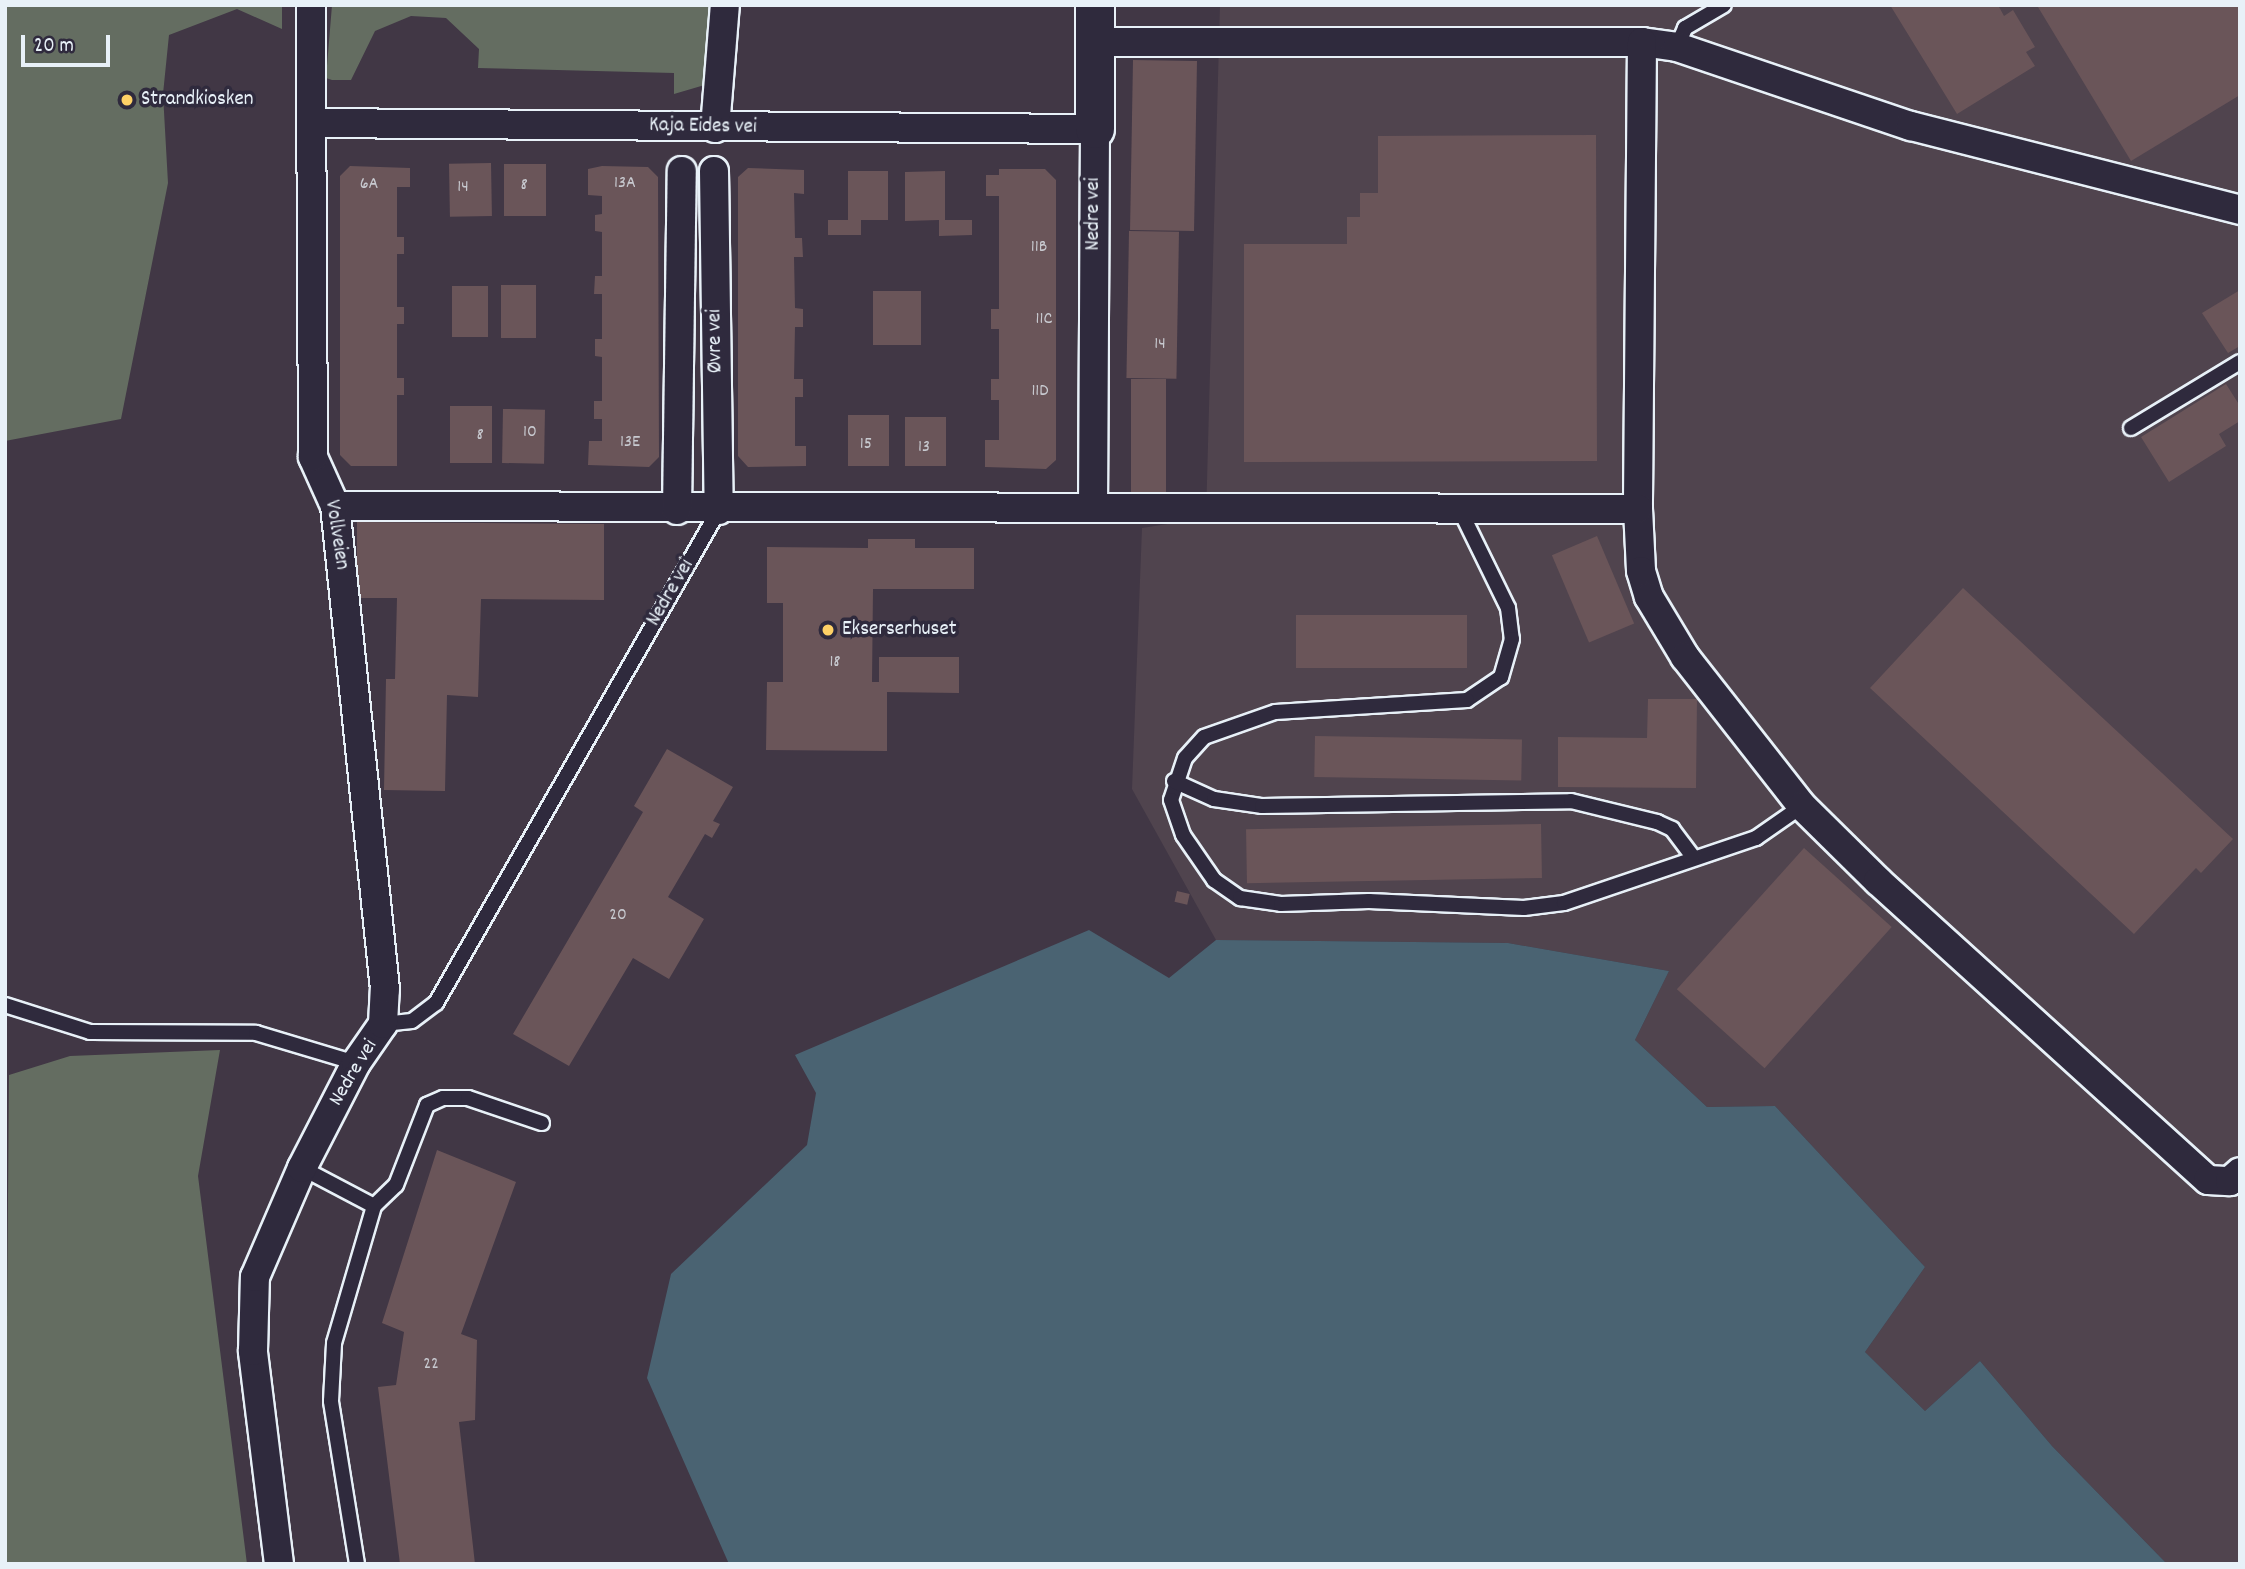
<!DOCTYPE html>
<meta charset="utf-8">
<style>
body{margin:0}
#map{position:relative;width:2245px;height:1569px;overflow:hidden;background:#413745;font-family:Dekko,sans-serif}
div>[style]{position:absolute}
.built>*{inset:0;background:#50444e}
.green>*{inset:0;background:#646d61}
.water>*{inset:0;background:#4a6372}
.building>*{inset:0;background:#6a5559;transform-origin:0 0}
.roads{filter:drop-shadow(2px 0 #e8f1f8) drop-shadow(-2px 0 #e8f1f8) drop-shadow(0 2px #e8f1f8) drop-shadow(0 -2px #e8f1f8)}
.service>*{height:14px;margin:-7px;padding:0 7px;transform-origin:7px;border-radius:7px;background:#2f2a3d}
.minor>*{height:28px;margin:-14px;padding:0 14px;transform-origin:14px;border-radius:14px;background:#2f2a3d}
.secondary>*{height:38px;margin:-19px;padding:0 19px;transform-origin:19px;border-radius:19px;background:#2f2a3d}
.dots>*{width:19px;height:19px;translate:-50% -50%;box-sizing:border-box;border:4px solid #2f2a3d;border-radius:50%}
span{translate:-50% -50%;white-space:nowrap;text-align:center;line-height:1.15;-webkit-text-stroke:7px #2f2a3d;paint-order:stroke}
.number-label{font-size:18px;color:#c8cad0}
.number-label span{-webkit-text-stroke-width:0}
.poi-label{font-size:21px;color:#e8f1f8}
.left{translate:0 -50%;text-align:left}
.street-label{font-size:21px;color:#e8f1f8}
.frame{position:absolute;inset:0;border:7px solid #e8f1f8;pointer-events:none}
.scale{position:absolute;left:21px;top:35px;width:89px;height:32px;box-sizing:border-box;border:4px solid #e8f1f8;border-top:0;padding-left:9px;font-size:21px;line-height:24px;white-space:nowrap;color:#e8f1f8;-webkit-text-stroke:5px #2f2a3d;paint-order:stroke}
</style>
<div id="map">
<div class="built">
<i style="clip-path:polygon(1220px 5px,2240px 5px,2240px 1564px,2167px 1564px,2052px 1446px,1980px 1361px,1925px 1411px,1865px 1352px,1925px 1267px,1775px 1106px,1707px 1107px,1635px 1040px,1669px 971px,1508px 943px,1216px 940px,1132px 789px,1142px 528px,1206px 518px)"></i>
</div>
<div class="green">
<i style="clip-path:polygon(5px 5px,282px 5px,282px 29px,237px 9px,169px 35px,163px 94px,168px 183px,121px 419px,5px 441px)"></i>
<i style="clip-path:polygon(332px 5px,714px 5px,708px 84px,674px 94px,674px 73px,478px 68px,479px 49px,446px 18px,411px 16px,375px 31px,351px 80px,332px 80px,326px 78px)"></i>
<i style="clip-path:polygon(220px 1050px,198px 1176px,247px 1564px,5px 1564px,9px 1075px,70px 1056px)"></i>
</div>
<div class="water">
<i style="clip-path:polygon(1089px 930px,1169px 978px,1216px 940px,1508px 943px,1669px 971px,1635px 1040px,1707px 1107px,1775px 1106px,1925px 1267px,1865px 1352px,1925px 1411px,1980px 1361px,2052px 1446px,2167px 1564px,729px 1564px,647px 1378px,671px 1274px,807px 1145px,816px 1093px,795px 1055px)"></i>
</div>
<div class="building">
<i style="clip-path:polygon(1890px 5px,1998px 5px,2004px 16px,2013px 10px,2035px 47px,2026px 52px,2035px 66px,1957px 114px)"></i>
<i style="clip-path:polygon(2240px 5px,2240px 95px,2131px 161px,2038px 7px)"></i>
<i style="left:1133px;top:60px;width:64px;height:170px;rotate:1deg"></i>
<i style="clip-path:polygon(1596px 135px,1597px 461px,1244px 462px,1244px 244px,1347px 244px,1347px 217px,1360px 217px,1360px 193px,1378px 193px,1378px 136px)"></i>
<i style="left:491px;top:163px;width:53px;height:42px;rotate:89deg"></i>
<i style="left:504px;top:164px;width:42px;height:52px"></i>
<i style="clip-path:polygon(350px 166px,410px 168px,410px 187px,397px 187px,397px 237px,404px 237px,404px 254px,397px 254px,397px 307px,404px 307px,404px 324px,397px 324px,397px 378px,404px 378px,404px 395px,397px 395px,397px 466px,351px 466px,340px 455px,340px 176px)"></i>
<i style="clip-path:polygon(602px 166px,648px 167px,658px 177px,659px 457px,649px 467px,588px 465px,589px 441px,602px 441px,602px 419px,594px 419px,594px 401px,602px 401px,602px 357px,595px 356px,595px 339px,602px 339px,602px 294px,594px 294px,595px 276px,602px 276px,602px 232px,595px 231px,595px 215px,602px 214px,602px 196px,588px 195px,588px 169px)"></i>
<i style="clip-path:polygon(748px 168px,804px 170px,804px 194px,794px 193px,795px 238px,802px 238px,803px 257px,794px 257px,795px 308px,803px 309px,803px 327px,795px 327px,794px 379px,803px 379px,803px 397px,795px 397px,795px 446px,806px 446px,806px 466px,748px 467px,738px 456px,738px 177px)"></i>
<i style="clip-path:polygon(999px 169px,1045px 169px,1056px 180px,1056px 460px,1046px 469px,985px 467px,985px 440px,999px 440px,999px 400px,991px 400px,991px 379px,999px 379px,999px 329px,991px 329px,991px 309px,999px 309px,999px 196px,986px 196px,986px 175px,999px 175px)"></i>
<i style="clip-path:polygon(848px 171px,888px 171px,888px 220px,861px 220px,861px 235px,828px 235px,828px 220px,848px 220px)"></i>
<i style="clip-path:polygon(945px 171px,945px 220px,972px 220px,972px 235px,939px 236px,939px 220px,905px 221px,905px 172px)"></i>
<i style="left:1129px;top:231px;width:50px;height:147px;rotate:1deg"></i>
<i style="left:501px;top:285px;width:35px;height:53px"></i>
<i style="left:452px;top:286px;width:36px;height:51px"></i>
<i style="clip-path:polygon(2240px 290px,2240px 346px,2228px 353px,2202px 313px)"></i>
<i style="left:873px;top:291px;width:48px;height:54px"></i>
<i style="left:1131px;top:379px;width:35px;height:117px"></i>
<i style="clip-path:polygon(2226px 384px,2240px 406px,2240px 421px,2219px 434px,2226px 446px,2169px 482px,2141px 437px)"></i>
<i style="left:450px;top:406px;width:42px;height:57px"></i>
<i style="left:503px;top:409px;width:42px;height:54px;rotate:1deg"></i>
<i style="left:848px;top:415px;width:41px;height:51px"></i>
<i style="left:905px;top:417px;width:41px;height:49px"></i>
<i style="clip-path:polygon(357px 522px,604px 524px,604px 600px,481px 599px,478px 697px,447px 695px,445px 791px,384px 790px,386px 679px,395px 679px,397px 598px,357px 598px)"></i>
<i style="left:1597px;top:536px;width:95px;height:49px;rotate:67deg"></i>
<i style="clip-path:polygon(868px 539px,915px 539px,915px 548px,974px 548px,974px 589px,873px 589px,872px 682px,879px 682px,879px 657px,959px 657px,959px 693px,887px 692px,887px 751px,766px 750px,767px 682px,783px 682px,783px 603px,767px 603px,767px 547px,868px 548px)"></i>
<i style="clip-path:polygon(1963px 588px,2233px 839px,2201px 873px,2196px 868px,2134px 934px,1870px 688px)"></i>
<i style="left:1296px;top:615px;width:171px;height:53px"></i>
<i style="clip-path:polygon(1648px 699px,1697px 699px,1696px 788px,1558px 787px,1558px 737px,1647px 738px)"></i>
<i style="left:1315px;top:736px;width:207px;height:41px;rotate:1deg"></i>
<i style="clip-path:polygon(667px 749px,733px 787px,713px 821px,720px 824px,712px 838px,705px 834px,668px 897px,704px 919px,669px 979px,633px 958px,569px 1066px,513px 1034px,643px 812px,634px 806px)"></i>
<i style="left:1541px;top:824px;width:54px;height:295px;rotate:89deg"></i>
<i style="left:1804px;top:848px;width:118px;height:190px;rotate:42deg"></i>
<i style="left:1177px;top:891px;width:13px;height:11px;rotate:13deg"></i>
<i style="clip-path:polygon(437px 1150px,516px 1182px,461px 1334px,477px 1340px,475px 1420px,459px 1422px,475px 1564px,400px 1564px,378px 1387px,396px 1385px,404px 1332px,382px 1323px)"></i>
</div>
<div class="roads">
<div class="service">
<i style="left:1677px;top:47px;width:21px;rotate:-67deg"></i>
<i style="left:1685px;top:28px;width:45px;rotate:-30.5deg"></i>
<i style="left:2131px;top:428px;width:127px;rotate:-31.2deg"></i>
<i style="left:1459px;top:508px;width:111px;rotate:63.9deg"></i>
<i style="left:1508px;top:608px;width:31px;rotate:83deg"></i>
<i style="left:1512px;top:639px;width:40px;rotate:106deg"></i>
<i style="left:1501px;top:677px;width:41px;rotate:145.9deg"></i>
<i style="left:1467px;top:700px;width:192px;rotate:176.4deg"></i>
<i style="left:1275px;top:712px;width:75px;rotate:160.6deg"></i>
<i style="left:1204px;top:737px;width:28px;rotate:132deg"></i>
<i style="left:1185px;top:758px;width:44px;rotate:108.4deg"></i>
<i style="left:1171px;top:800px;width:37px;rotate:71deg"></i>
<i style="left:1183px;top:835px;width:55px;rotate:55.4deg"></i>
<i style="left:1214px;top:880px;width:32px;rotate:35deg"></i>
<i style="left:1240px;top:898px;width:41px;rotate:8.3deg"></i>
<i style="left:1281px;top:904px;width:88px;rotate:-2deg"></i>
<i style="left:1369px;top:901px;width:155px;rotate:2.6deg"></i>
<i style="left:1524px;top:908px;width:40px;rotate:-7.1deg"></i>
<i style="left:1564px;top:903px;width:203px;rotate:-18.7deg"></i>
<i style="left:1756px;top:838px;width:56px;rotate:-34.8deg"></i>
<i style="left:1174px;top:781px;width:44px;rotate:24.2deg"></i>
<i style="left:1214px;top:799px;width:49px;rotate:8.3deg"></i>
<i style="left:1262px;top:806px;width:309px;rotate:-0.9deg"></i>
<i style="left:1571px;top:801px;width:89px;rotate:13.7deg"></i>
<i style="left:1657px;top:822px;width:17px;rotate:25deg"></i>
<i style="left:1672px;top:829px;width:34px;rotate:53deg"></i>
<i style="left:5px;top:1005px;width:89px;rotate:17.6deg"></i>
<i style="left:90px;top:1032px;width:166px;rotate:0.3deg"></i>
<i style="left:256px;top:1033px;width:104px;rotate:16.7deg"></i>
<i style="left:383px;top:1024px;width:29px;rotate:-6deg"></i>
<i style="left:412px;top:1021px;width:30px;rotate:-37deg"></i>
<i style="left:436px;top:1003px;width:568px;rotate:-60.14deg"></i>
<i style="left:302px;top:1168px;width:81px;rotate:27.8deg"></i>
<i style="left:357px;top:1564px;width:165px;rotate:-99.1deg"></i>
<i style="left:331px;top:1401px;width:58px;rotate:-87deg"></i>
<i style="left:334px;top:1343px;width:143px;rotate:-73.7deg"></i>
<i style="left:374px;top:1206px;width:30px;rotate:-44deg"></i>
<i style="left:396px;top:1185px;width:86px;rotate:-68.8deg"></i>
<i style="left:427px;top:1105px;width:17px;rotate:-24deg"></i>
<i style="left:443px;top:1098px;width:25px"></i>
<i style="left:468px;top:1098px;width:78px;rotate:18.7deg"></i>
</div>
<div class="minor">
<i style="left:1095px;top:42px;width:547px"></i>
<i style="left:1642px;top:42px;width:35px;rotate:8deg"></i>
<i style="left:1677px;top:47px;width:247px;rotate:18.7deg"></i>
<i style="left:1911px;top:126px;width:340px;rotate:14.3deg"></i>
<i style="left:1642px;top:42px;width:467px;rotate:90.5deg"></i>
<i style="left:1638px;top:509px;width:62px;rotate:87.2deg"></i>
<i style="left:1641px;top:571px;width:27px;rotate:73deg"></i>
<i style="left:1649px;top:597px;width:70px;rotate:59deg"></i>
<i style="left:1685px;top:657px;width:189px;rotate:51.9deg"></i>
<i style="left:1802px;top:806px;width:107px;rotate:44.6deg"></i>
<i style="left:1878px;top:881px;width:445px;rotate:42.2deg"></i>
<i style="left:2208px;top:1180px;width:22px;rotate:3deg"></i>
<i style="left:2230px;top:1181px;width:13px;rotate:-42deg"></i>
<i style="left:312px;top:123px;width:783px;rotate:0.44deg"></i>
<i style="left:1095px;top:129px;width:377px;rotate:90.3deg"></i>
<i style="left:715px;top:128px;width:123px;rotate:-85.4deg"></i>
<i style="left:714px;top:171px;width:339px;rotate:89.2deg"></i>
<i style="left:335px;top:506px;width:1303px;rotate:0.13deg"></i>
<i style="left:677px;top:510px;width:339px;rotate:-89.2deg"></i>
<i style="left:279px;top:1564px;width:215px;rotate:-97deg"></i>
<i style="left:253px;top:1351px;width:74px;rotate:-88.5deg"></i>
<i style="left:255px;top:1277px;width:119px;rotate:-66.7deg"></i>
<i style="left:302px;top:1168px;width:118px;rotate:-62.8deg"></i>
<i style="left:356px;top:1063px;width:47px;rotate:-55.3deg"></i>
<i style="left:383px;top:1024px;width:35px;rotate:-87deg"></i>
<i style="left:385px;top:989px;width:486px;rotate:-95.9deg"></i>
<i style="left:335px;top:506px;width:54px;rotate:-114.2deg"></i>
<i style="left:313px;top:457px;width:452px;rotate:-90.3deg"></i>
</div>
<div class="secondary">
<i style="left:1095px;top:129px;width:124px;rotate:-90deg"></i>
</div>
</div>
<div class="dots">
<i style="left:127px;top:100px;background:#ffd166"></i>
<i style="left:828px;top:630px;background:#ffd166"></i>
</div>
<div class="number-label">
<span style="left:625px;top:184px">13A</span>
<span style="left:369px;top:185px">6A</span>
<span style="left:524px;top:186px">8</span>
<span style="left:463px;top:188px">14</span>
<span style="left:1039px;top:248px">11B</span>
<span style="left:1044px;top:320px">11C</span>
<span style="left:1160px;top:345px">14</span>
<span style="left:1040px;top:392px">11D</span>
<span style="left:530px;top:433px">10</span>
<span style="left:480px;top:436px">8</span>
<span style="left:630px;top:443px">13E</span>
<span style="left:866px;top:445px">15</span>
<span style="left:924px;top:448px">13</span>
<span style="left:835px;top:663px">18</span>
<span style="left:618px;top:916px">20</span>
<span style="left:431px;top:1365px">22</span>
</div>
<div class="poi-label">
<span class="left" style="left:141px;top:100px">Strandkiosken</span>
<span class="left" style="left:842px;top:630px">Ekserserhuset</span>
</div>
<div class="street-label">
<span style="left:703px;top:127px;rotate:1deg">Kaja Eides vei</span>
<span style="left:1094px;top:214px;rotate:-90deg">Nedre vei</span>
<span style="left:716px;top:341px;rotate:-91deg">Øvre vei</span>
<span style="left:336px;top:535px;rotate:81deg">Vollveien</span>
<span style="left:671px;top:593px;rotate:-60deg">Nedre vei</span>
<span style="left:354px;top:1073px;rotate:-59deg">Nedre vei</span>
</div>
<div class="frame"></div>
<div class="scale">20 m</div>
</div>
